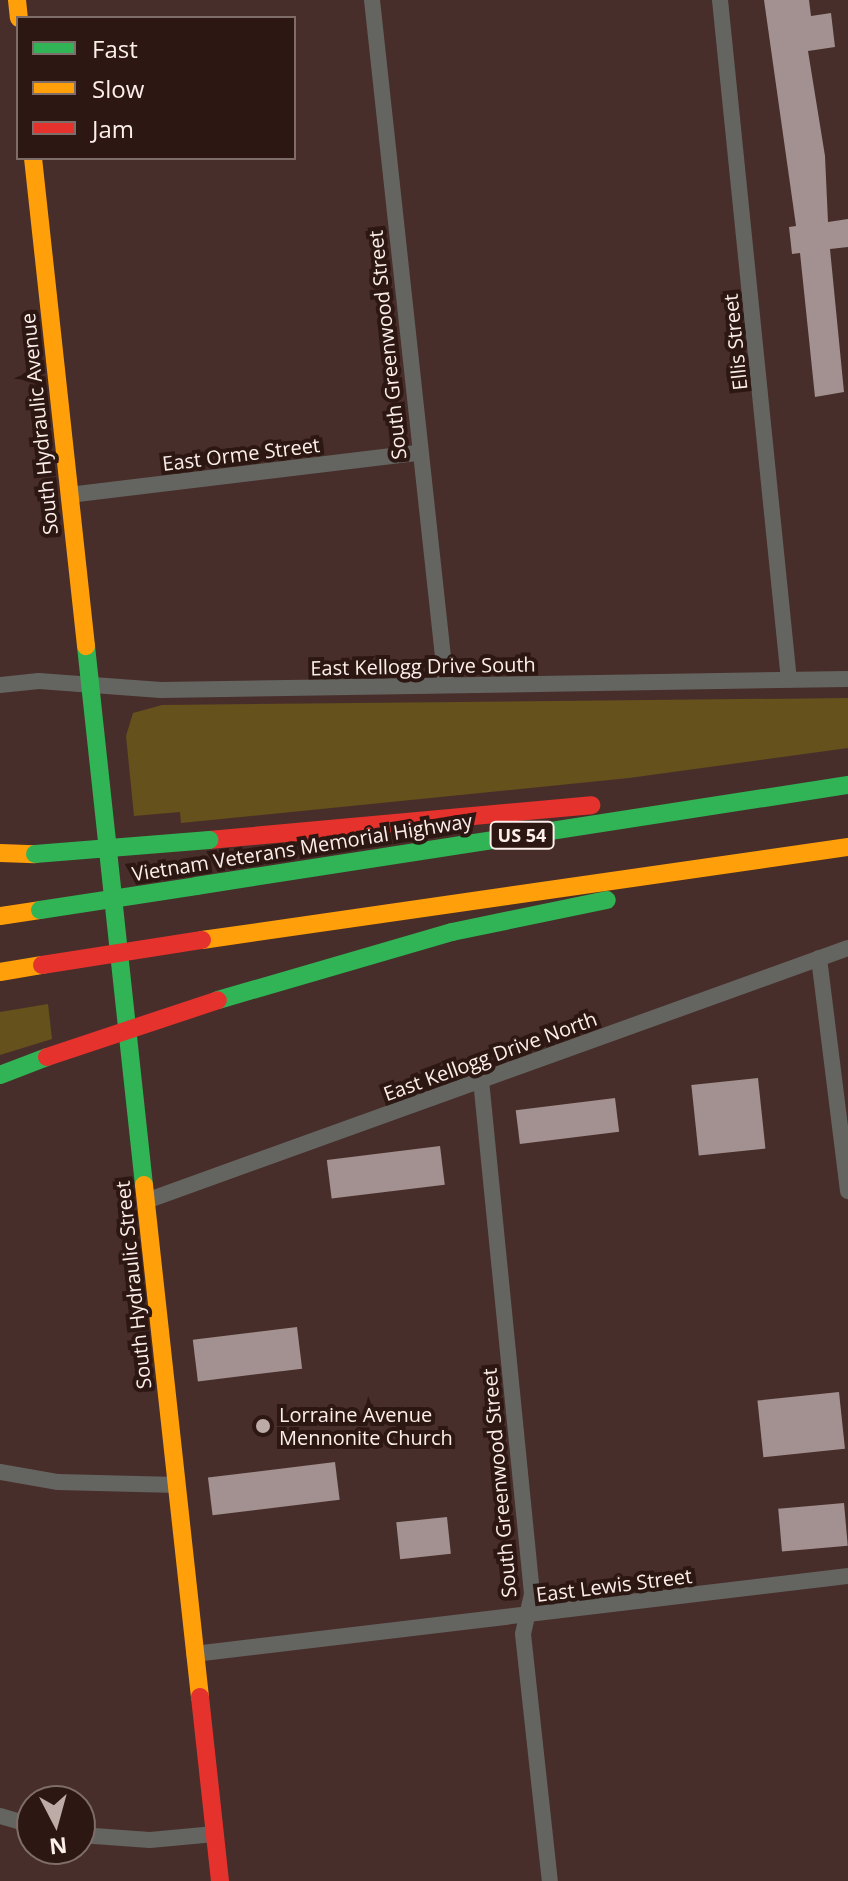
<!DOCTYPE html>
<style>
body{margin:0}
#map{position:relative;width:848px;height:1881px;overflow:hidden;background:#482e2a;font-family:"Open Sans",sans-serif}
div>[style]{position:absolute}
.green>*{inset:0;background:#64511c}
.building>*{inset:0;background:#a29190;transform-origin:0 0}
.street>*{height:16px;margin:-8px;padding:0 8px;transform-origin:8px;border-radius:8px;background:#646560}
.fast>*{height:18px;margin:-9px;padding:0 9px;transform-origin:9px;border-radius:9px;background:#30b455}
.slow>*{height:18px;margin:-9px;padding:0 9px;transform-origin:9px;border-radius:9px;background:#ff9f0a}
.jam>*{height:18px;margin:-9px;padding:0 9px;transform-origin:9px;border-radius:9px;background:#e5322d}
.fast-bridge>*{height:18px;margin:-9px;padding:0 9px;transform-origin:9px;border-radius:9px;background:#30b455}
.jam-bridge>*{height:18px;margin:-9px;padding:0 9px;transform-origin:9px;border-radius:9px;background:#e5322d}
.dots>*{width:22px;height:22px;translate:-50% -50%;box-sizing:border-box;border:4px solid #2c1712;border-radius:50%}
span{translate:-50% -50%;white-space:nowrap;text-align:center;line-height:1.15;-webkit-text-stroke:8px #2c1712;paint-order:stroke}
.shield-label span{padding:2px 6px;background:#2c1712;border:2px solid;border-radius:6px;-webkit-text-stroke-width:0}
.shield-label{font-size:18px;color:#fbeeeb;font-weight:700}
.street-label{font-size:20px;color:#fbeeeb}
.poi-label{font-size:20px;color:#fbeeeb}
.left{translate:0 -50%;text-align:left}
.legend{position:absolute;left:16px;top:16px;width:280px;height:144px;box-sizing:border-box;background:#2c1712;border:2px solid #7f6d69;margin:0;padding:10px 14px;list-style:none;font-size:24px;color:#fbeeeb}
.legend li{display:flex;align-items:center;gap:16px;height:40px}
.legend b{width:40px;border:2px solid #7f6d69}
.north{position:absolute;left:16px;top:1785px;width:80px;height:80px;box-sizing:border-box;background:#2c1712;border:2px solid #7f6d69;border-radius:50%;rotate:174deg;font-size:22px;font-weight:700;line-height:32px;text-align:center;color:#fbeeeb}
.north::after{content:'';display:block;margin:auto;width:28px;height:36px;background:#bcaba7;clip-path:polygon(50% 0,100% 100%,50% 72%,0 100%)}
</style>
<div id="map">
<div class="green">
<i style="clip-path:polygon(848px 698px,848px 748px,629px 778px,181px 823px,180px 812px,134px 816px,126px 736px,133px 713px,162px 705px)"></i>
<i style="clip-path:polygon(48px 1004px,52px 1039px,0 1055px,0 1012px)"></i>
</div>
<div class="building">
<i style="clip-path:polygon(764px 0,809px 0,811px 16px,831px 13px,835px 47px,808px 51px,825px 156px,828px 222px,848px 219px,848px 247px,830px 249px,844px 392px,815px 397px,800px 253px,792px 254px,789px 227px,796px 226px)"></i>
<i style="left:758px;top:1078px;width:71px;height:67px;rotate:84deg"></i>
<i style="left:615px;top:1098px;width:34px;height:100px;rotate:83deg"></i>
<i style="left:440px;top:1146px;width:39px;height:114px;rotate:83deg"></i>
<i style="left:297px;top:1327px;width:42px;height:105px;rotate:83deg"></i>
<i style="left:839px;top:1392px;width:57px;height:82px;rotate:84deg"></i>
<i style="left:335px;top:1462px;width:38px;height:128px;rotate:83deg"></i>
<i style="left:844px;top:1503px;width:43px;height:66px;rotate:85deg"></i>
<i style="left:447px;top:1517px;width:37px;height:51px;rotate:84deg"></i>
</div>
<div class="street">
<i style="left:372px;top:0;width:689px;rotate:83.83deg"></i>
<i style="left:720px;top:0;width:683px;rotate:84.21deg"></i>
<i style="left:69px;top:495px;width:352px;rotate:-6.9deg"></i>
<i style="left:0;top:685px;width:39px;rotate:-6deg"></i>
<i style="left:39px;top:681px;width:122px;rotate:4.2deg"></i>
<i style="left:161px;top:690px;width:687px;rotate:-0.92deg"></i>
<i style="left:819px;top:958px;width:235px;rotate:82.9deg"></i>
<i style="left:481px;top:1080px;width:517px;rotate:84.33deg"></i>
<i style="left:532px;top:1594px;width:41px;rotate:102.7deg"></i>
<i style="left:523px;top:1634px;width:248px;rotate:83.8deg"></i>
<i style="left:146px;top:1201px;width:746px;rotate:-19.82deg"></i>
<i style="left:0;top:1472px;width:59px;rotate:9.8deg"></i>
<i style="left:58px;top:1482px;width:119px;rotate:1.4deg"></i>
<i style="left:194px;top:1654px;width:659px;rotate:-6.8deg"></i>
<i style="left:0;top:1816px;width:33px;rotate:16deg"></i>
<i style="left:80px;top:1835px;width:70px;rotate:4.1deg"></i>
<i style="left:150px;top:1840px;width:65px;rotate:-5.3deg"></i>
</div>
<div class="fast">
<i style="left:86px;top:646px;width:542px;rotate:83.86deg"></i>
<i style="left:196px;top:886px;width:660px;rotate:-8.81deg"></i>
<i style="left:218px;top:1000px;width:244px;rotate:-16.2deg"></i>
<i style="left:452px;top:932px;width:158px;rotate:-11.7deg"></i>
<i style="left:0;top:1075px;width:50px;rotate:-21deg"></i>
</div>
<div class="slow">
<i style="left:17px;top:0;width:18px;rotate:84deg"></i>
<i style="left:33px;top:158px;width:491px;rotate:83.8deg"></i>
<i style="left:0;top:853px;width:35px;rotate:2deg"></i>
<i style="left:0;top:916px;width:40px;rotate:-8.5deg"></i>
<i style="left:202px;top:940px;width:653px;rotate:-8.19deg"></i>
<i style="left:0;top:972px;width:43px;rotate:-9.5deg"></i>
<i style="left:144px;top:1185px;width:515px;rotate:83.76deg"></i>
</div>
<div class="jam">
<i style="left:209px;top:840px;width:384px;rotate:-5.2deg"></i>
<i style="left:200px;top:1697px;width:185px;rotate:83.8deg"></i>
</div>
<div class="fast-bridge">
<i style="left:35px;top:854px;width:175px;rotate:-4.6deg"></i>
<i style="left:40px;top:910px;width:158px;rotate:-8.7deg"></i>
</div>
<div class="jam-bridge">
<i style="left:42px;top:965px;width:162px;rotate:-8.9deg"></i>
<i style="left:47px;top:1057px;width:180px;rotate:-18.4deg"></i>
</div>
<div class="dots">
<i style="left:263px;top:1426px;background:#bcaba7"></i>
</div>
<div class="shield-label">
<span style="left:522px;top:835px">US 54</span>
</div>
<div class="street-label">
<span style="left:735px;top:342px;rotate:-96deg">Ellis Street</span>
<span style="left:387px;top:345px;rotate:-96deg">South Greenwood Street</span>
<span style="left:39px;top:424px;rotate:-96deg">South Hydraulic Avenue</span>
<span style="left:241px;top:454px;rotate:-7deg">East Orme Street</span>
<span style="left:423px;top:666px;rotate:-1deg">East Kellogg Drive South</span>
<span style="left:302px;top:847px;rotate:-9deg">Vietnam Veterans Memorial Highway</span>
<span style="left:490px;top:1056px;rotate:-20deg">East Kellogg Drive North</span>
<span style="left:133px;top:1285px;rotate:-96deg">South Hydraulic Street</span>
<span style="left:499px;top:1483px;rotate:-95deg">South Greenwood Street</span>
<span style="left:614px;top:1585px;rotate:-7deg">East Lewis Street</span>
</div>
<div class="poi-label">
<span class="left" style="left:279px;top:1426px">Lorraine Avenue<br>Mennonite Church</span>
</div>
<ul class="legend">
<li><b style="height:10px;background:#30b455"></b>Fast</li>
<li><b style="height:10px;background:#ff9f0a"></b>Slow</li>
<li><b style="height:10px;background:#e5322d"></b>Jam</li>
</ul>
<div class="north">N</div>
</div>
